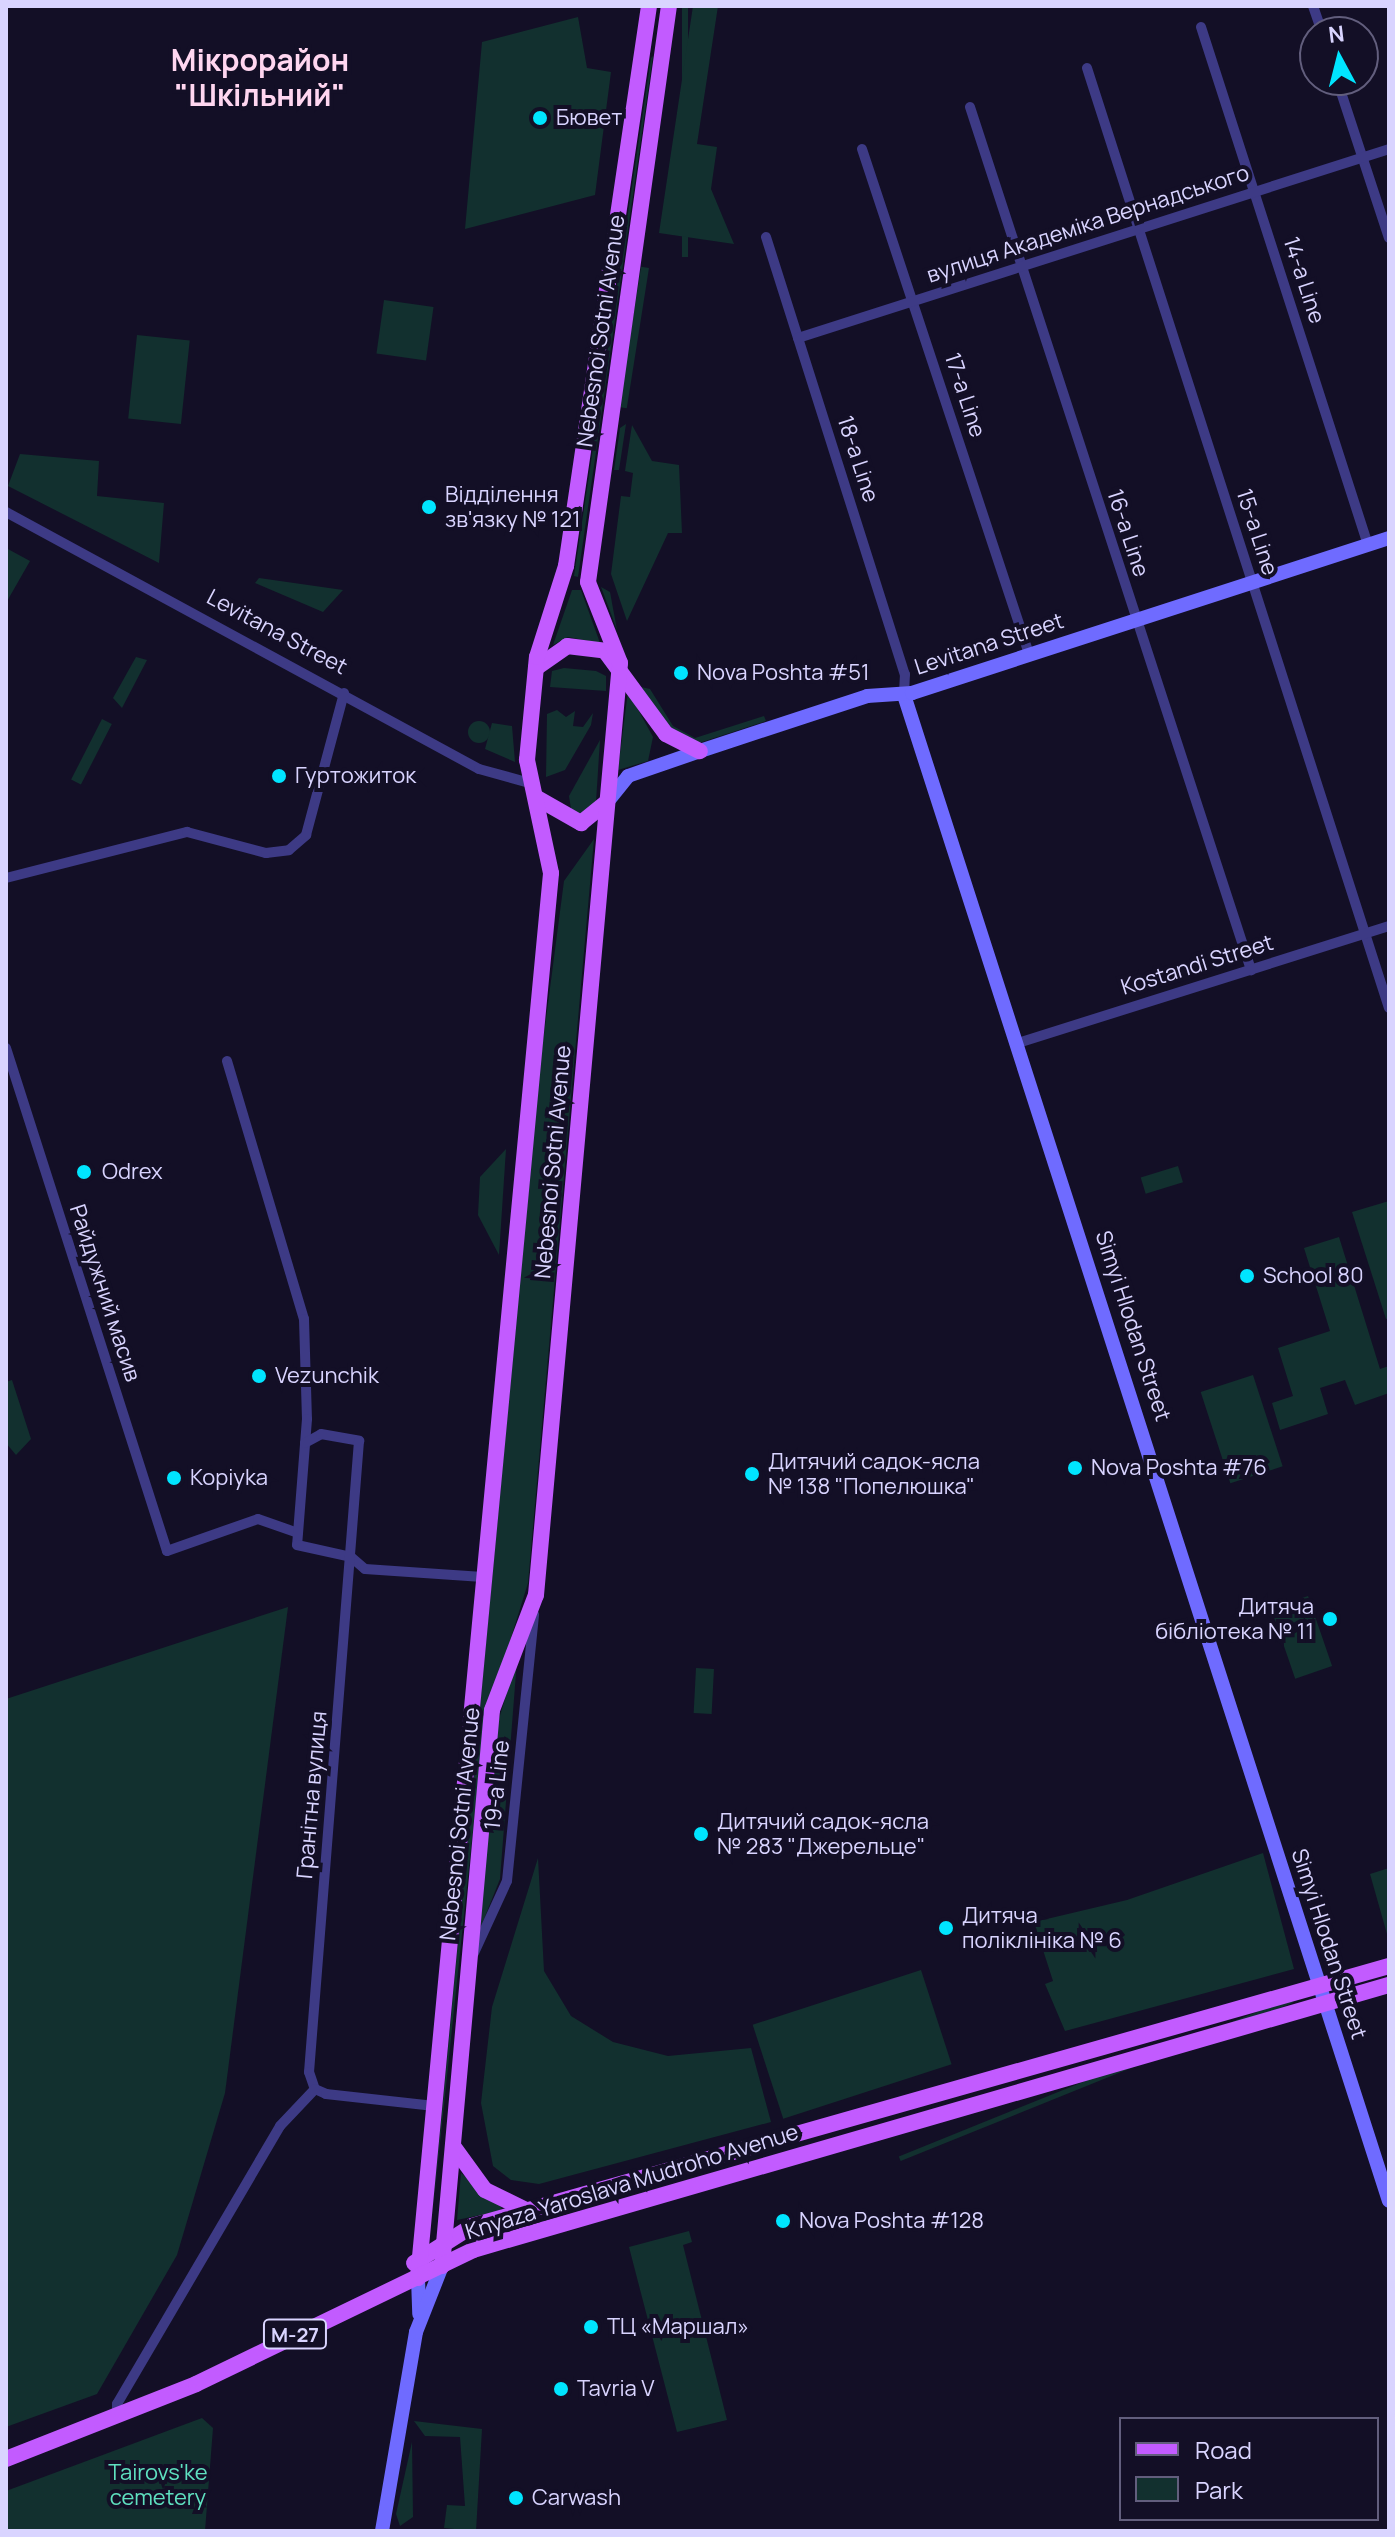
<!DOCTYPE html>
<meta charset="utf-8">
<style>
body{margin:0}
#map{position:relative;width:1395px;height:2537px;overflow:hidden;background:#130f26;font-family:Manrope,sans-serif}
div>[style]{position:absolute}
.green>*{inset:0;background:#12302f;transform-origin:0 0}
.round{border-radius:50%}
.street>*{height:10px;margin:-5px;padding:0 5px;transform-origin:5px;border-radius:5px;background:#3d3a85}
.secondary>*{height:14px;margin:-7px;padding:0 7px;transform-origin:7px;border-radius:7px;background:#6f6bff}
.primary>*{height:16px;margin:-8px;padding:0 8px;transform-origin:8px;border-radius:8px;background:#c25bff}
.dots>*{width:22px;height:22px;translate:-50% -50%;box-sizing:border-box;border:4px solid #130f26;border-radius:50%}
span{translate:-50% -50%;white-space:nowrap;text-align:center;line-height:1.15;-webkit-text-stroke:8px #130f26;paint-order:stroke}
.shield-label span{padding:2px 6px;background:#130f26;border:2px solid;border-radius:6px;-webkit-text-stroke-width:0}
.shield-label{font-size:20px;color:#d9d4ff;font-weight:700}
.poi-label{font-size:22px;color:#d9d4ff}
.left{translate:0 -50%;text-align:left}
.right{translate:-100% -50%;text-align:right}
.street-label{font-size:22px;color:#d9d4ff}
.park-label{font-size:22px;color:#5fe0c0}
.district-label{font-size:30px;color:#ffd6f0;font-weight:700}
.frame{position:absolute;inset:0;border:8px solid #d9d4ff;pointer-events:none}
.legend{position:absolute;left:1119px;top:2417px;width:260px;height:104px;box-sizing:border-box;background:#130f26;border:2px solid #625e7d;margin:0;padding:10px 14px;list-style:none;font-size:24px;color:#d9d4ff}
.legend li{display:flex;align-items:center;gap:16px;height:40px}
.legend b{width:40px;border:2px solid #625e7d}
.north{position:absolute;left:1299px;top:16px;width:80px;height:80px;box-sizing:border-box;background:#130f26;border:2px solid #625e7d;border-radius:50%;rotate:353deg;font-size:22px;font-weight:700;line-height:32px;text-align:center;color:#d9d4ff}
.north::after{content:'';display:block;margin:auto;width:28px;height:36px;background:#00e5ff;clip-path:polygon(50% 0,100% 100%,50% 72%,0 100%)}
</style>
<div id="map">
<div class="green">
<i style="left:682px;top:6px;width:6px;height:251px"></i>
<i style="clip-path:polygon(693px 6px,718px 6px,697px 144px,717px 147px,711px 189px,734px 244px,659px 233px)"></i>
<i style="clip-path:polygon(578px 17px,587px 68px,611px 72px,595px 195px,465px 229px,482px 42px)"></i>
<i style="clip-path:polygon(653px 56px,578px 577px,574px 576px,651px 58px)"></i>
<i style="left:649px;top:268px;width:142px;height:8px;rotate:99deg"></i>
<i style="left:384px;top:300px;width:50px;height:54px;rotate:8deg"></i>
<i style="left:137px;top:335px;width:53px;height:84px;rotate:6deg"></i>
<i style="clip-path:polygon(626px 424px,619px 470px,614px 470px,620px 428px)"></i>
<i style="clip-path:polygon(632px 425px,652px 461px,679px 465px,682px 533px,668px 533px,627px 621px,611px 574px,621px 496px,630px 497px,633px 473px,625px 471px)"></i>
<i style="clip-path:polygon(20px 454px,99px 461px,97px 496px,164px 503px,159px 563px,8px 486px)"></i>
<i style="clip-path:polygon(6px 548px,30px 561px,6px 603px)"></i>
<i style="clip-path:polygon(259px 578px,343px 590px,323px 612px,255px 583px)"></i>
<i style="clip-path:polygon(601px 587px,610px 592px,617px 630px)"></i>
<i style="clip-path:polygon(572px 590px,581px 590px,600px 643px,568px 637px,553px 645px)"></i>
<i style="clip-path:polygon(136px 657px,147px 660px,122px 708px,113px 698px)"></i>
<i style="clip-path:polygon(564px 668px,596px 671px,606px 676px,606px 691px,550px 687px,552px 671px)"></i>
<i style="clip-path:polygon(641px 687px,650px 689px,673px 726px,695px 738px,764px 716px,766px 721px,699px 743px,669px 730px)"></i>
<i style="clip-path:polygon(628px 691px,653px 737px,648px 761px,618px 770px)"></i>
<i style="clip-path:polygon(557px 710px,566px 717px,575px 711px,573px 726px,583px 727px,593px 713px,591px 725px,565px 770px,546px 777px,547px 714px)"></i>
<i style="left:102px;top:719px;width:11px;height:68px;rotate:27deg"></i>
<i class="round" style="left:468px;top:721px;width:22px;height:22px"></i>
<i style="clip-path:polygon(492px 723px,512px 726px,515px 762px,485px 749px)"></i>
<i style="clip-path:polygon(600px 740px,596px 802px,585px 817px,571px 809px,569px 796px)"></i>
<i style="clip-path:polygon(594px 839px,528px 1583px,484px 1725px,432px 2219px,541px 1057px,564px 881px)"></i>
<i style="clip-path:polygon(506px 1149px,499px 1255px,478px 1215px,480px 1177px)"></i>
<i style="left:1178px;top:1166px;width:17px;height:39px;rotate:73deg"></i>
<i style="clip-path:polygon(1389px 1201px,1389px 1318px,1386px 1319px,1352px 1212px)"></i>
<i style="clip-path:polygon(1339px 1237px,1380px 1369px,1389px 1366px,1389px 1393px,1355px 1405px,1345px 1380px,1320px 1388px,1328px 1414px,1280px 1430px,1272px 1403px,1293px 1396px,1278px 1348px,1330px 1331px,1304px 1248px)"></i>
<i style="left:1253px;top:1375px;width:96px;height:55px;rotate:72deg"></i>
<i style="clip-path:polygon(12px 1380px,31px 1439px,16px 1455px,6px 1443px,6px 1382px)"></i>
<i style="left:1308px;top:1596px;width:74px;height:39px;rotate:71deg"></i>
<i style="clip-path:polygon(288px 1607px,225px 2093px,177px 2255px,97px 2394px,6px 2427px,6px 1699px)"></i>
<i style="clip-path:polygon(517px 1660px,500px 1879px,480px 1929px,494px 1735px)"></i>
<i style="left:696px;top:1668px;width:18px;height:45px;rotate:3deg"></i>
<i style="clip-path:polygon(1263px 1853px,1294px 1969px,1065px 2031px,1045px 1984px,1053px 1981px,1034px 1922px,1127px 1900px)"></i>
<i style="clip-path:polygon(538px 1858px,544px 1971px,571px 2016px,613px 2042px,668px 2056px,751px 2048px,771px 2122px,539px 2184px,511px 2180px,493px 2166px,481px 2103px,492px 2007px)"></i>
<i style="clip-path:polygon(1389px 1868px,1389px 1933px,1387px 1934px,1370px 1874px)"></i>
<i style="left:921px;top:1970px;width:99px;height:177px;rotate:72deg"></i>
<i style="left:1291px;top:1998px;width:5px;height:423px;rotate:68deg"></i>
<i style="clip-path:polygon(461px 2173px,502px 2208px,499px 2211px,457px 2220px)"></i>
<i style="clip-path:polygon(689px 2231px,692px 2242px,683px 2245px,727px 2420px,677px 2432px,629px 2247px)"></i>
<i style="clip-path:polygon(202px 2418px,213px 2428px,205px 2531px,6px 2531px,6px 2491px)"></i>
<i style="clip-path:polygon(414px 2421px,482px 2429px,476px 2531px,444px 2528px,447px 2505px,465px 2506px,460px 2437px,425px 2436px)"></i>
<i style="clip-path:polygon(412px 2442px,413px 2517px,400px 2526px,396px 2514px)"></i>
</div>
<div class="street">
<i style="left:1313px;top:6px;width:28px;rotate:71deg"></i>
<i style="left:1201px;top:27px;width:544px;rotate:72.13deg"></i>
<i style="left:1087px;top:68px;width:987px;rotate:72.19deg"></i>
<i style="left:1337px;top:80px;width:166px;rotate:71.8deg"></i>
<i style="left:970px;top:107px;width:908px;rotate:71.96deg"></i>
<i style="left:862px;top:149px;width:532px;rotate:71.7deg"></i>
<i style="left:766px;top:237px;width:459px;rotate:72.4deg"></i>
<i style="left:905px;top:674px;width:21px;rotate:93deg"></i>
<i style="left:798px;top:338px;width:620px;rotate:-17.73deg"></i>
<i style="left:6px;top:512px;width:538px;rotate:28.52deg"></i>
<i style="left:479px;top:769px;width:53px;rotate:15.4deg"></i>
<i style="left:6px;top:878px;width:187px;rotate:-14.3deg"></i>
<i style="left:187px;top:832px;width:82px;rotate:14.9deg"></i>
<i style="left:266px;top:853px;width:23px;rotate:-7deg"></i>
<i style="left:289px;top:850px;width:23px;rotate:-41deg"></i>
<i style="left:306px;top:835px;width:147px;rotate:-75deg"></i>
<i style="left:1018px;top:1043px;width:389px;rotate:-17.5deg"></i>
<i style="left:6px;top:1048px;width:528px;rotate:72.25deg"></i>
<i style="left:167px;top:1551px;width:96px;rotate:-19.4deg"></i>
<i style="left:258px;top:1519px;width:42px;rotate:19.3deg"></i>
<i style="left:227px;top:1061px;width:269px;rotate:73.4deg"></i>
<i style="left:304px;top:1319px;width:100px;rotate:88.3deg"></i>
<i style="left:307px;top:1419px;width:126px;rotate:94.5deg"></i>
<i style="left:297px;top:1545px;width:55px;rotate:12.5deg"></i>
<i style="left:351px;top:1557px;width:18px;rotate:41deg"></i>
<i style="left:365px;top:1569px;width:118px;rotate:3.9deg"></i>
<i style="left:305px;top:1443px;width:18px;rotate:-29deg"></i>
<i style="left:321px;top:1434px;width:39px;rotate:10deg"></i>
<i style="left:359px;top:1441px;width:633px;rotate:94.53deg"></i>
<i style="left:309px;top:2072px;width:18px;rotate:71deg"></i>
<i style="left:315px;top:2089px;width:12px;rotate:24deg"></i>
<i style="left:326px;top:2094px;width:109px;rotate:6.3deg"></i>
<i style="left:474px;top:1953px;width:79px;rotate:-65.4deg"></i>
<i style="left:507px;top:1881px;width:268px;rotate:-84.2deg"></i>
<i style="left:117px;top:2415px;width:11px;rotate:-90deg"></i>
<i style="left:117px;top:2404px;width:322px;rotate:-59.6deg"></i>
<i style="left:280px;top:2126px;width:51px;rotate:-46.6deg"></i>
</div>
<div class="secondary">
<i style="left:904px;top:695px;width:1582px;rotate:72.15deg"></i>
<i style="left:608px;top:801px;width:32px;rotate:-51deg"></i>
<i style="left:628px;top:776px;width:76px;rotate:-19.1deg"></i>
<i style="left:700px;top:751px;width:176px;rotate:-18.2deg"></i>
<i style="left:867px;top:696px;width:45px;rotate:-3.8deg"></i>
<i style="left:912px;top:693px;width:502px;rotate:-18deg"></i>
<i style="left:418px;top:2278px;width:36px;rotate:88deg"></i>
<i style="left:382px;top:2531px;width:202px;rotate:-80.3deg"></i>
<i style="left:416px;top:2332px;width:71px;rotate:-68.5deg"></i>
</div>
<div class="primary">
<i style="left:536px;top:668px;width:38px;rotate:-35deg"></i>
<i style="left:567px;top:646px;width:38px;rotate:7deg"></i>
<i style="left:605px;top:651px;width:103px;rotate:53.7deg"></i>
<i style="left:666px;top:734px;width:38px;rotate:27deg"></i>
<i style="left:537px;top:798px;width:51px;rotate:29.6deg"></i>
<i style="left:581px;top:823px;width:33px;rotate:-39deg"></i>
<i style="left:453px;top:2146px;width:54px;rotate:54deg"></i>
<i style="left:485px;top:2190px;width:46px;rotate:26deg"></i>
<i style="left:414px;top:2263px;width:69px;rotate:-32.5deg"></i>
<i style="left:472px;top:2226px;width:953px;rotate:-15.83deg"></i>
<i style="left:442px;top:2266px;width:558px;rotate:-84.86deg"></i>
<i style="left:492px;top:1710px;width:123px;rotate:-69.1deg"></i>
<i style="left:536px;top:1595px;width:936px;rotate:-84.85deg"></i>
<i style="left:620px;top:663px;width:87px;rotate:-111.6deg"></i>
<i style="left:588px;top:582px;width:582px;rotate:-82deg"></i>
<i style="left:418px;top:2278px;width:1411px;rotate:-84.59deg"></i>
<i style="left:551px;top:873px;width:116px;rotate:-102deg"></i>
<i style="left:527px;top:760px;width:103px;rotate:-84.5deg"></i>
<i style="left:537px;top:657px;width:96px;rotate:-72.3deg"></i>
<i style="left:566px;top:566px;width:566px;rotate:-81.57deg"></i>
<i style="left:6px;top:2459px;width:204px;rotate:-21.5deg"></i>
<i style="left:196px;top:2384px;width:308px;rotate:-25.8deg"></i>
<i style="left:473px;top:2250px;width:954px;rotate:-16.14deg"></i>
</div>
<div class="dots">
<i style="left:540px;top:118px;background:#00e5ff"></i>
<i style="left:429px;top:507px;background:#00e5ff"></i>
<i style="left:681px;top:673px;background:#00e5ff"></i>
<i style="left:279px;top:776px;background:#00e5ff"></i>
<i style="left:84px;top:1172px;background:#00e5ff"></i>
<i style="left:1247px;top:1276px;background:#00e5ff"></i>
<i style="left:259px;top:1376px;background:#00e5ff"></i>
<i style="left:1075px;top:1468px;background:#00e5ff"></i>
<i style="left:752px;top:1474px;background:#00e5ff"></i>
<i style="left:174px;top:1478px;background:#00e5ff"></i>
<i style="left:1330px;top:1619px;background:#00e5ff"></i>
<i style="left:701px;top:1834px;background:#00e5ff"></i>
<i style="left:946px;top:1928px;background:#00e5ff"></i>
<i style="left:783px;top:2221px;background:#00e5ff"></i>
<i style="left:591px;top:2327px;background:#00e5ff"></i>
<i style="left:561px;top:2389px;background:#00e5ff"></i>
<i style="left:516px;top:2498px;background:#00e5ff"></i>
</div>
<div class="shield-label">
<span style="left:295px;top:2334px">М-27</span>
</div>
<div class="poi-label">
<span class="left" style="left:556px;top:118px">Бювет</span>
<span class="left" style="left:445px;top:507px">Відділення<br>зв'язку № 121</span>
<span class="left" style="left:697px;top:673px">Nova Poshta #51</span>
<span class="left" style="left:295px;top:776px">Гуртожиток</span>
<span class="left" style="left:102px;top:1172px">Odrex</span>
<span class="left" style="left:1263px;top:1276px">School 80</span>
<span class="left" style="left:275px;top:1376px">Vezunchik</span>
<span class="left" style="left:768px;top:1474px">Дитячий садок-ясла<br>№ 138 "Попелюшка"</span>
<span class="left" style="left:1091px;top:1468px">Nova Poshta #76</span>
<span class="left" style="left:190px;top:1478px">Kopiyka</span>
<span class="right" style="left:1314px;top:1619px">Дитяча<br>бібліотека № 11</span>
<span class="left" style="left:717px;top:1834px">Дитячий садок-ясла<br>№ 283 "Джерельце"</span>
<span class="left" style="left:962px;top:1928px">Дитяча<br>поліклініка № 6</span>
<span class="left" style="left:799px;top:2221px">Nova Poshta #128</span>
<span class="left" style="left:607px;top:2327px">ТЦ «Маршал»</span>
<span class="left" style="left:577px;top:2389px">Tavria V</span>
<span class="left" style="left:532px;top:2498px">Carwash</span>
</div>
<div class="street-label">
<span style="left:1088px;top:224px;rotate:-18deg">вулиця Академіка Вернадського</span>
<span style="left:1304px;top:280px;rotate:72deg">14-a Line</span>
<span style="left:601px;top:331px;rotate:-82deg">Nebesnoi Sotni Avenue</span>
<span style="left:965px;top:395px;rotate:72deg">17-a Line</span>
<span style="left:858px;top:459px;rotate:72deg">18-a Line</span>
<span style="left:1257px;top:532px;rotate:72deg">15-a Line</span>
<span style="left:1128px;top:533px;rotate:72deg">16-a Line</span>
<span style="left:277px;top:632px;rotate:28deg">Levitana Street</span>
<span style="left:989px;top:644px;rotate:-18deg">Levitana Street</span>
<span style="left:1197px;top:965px;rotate:-17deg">Kostandi Street</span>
<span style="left:553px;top:1162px;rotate:-85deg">Nebesnoi Sotni Avenue</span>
<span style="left:105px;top:1293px;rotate:72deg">Райдужний масив</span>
<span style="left:1133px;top:1326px;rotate:72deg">Simyi Hlodan Street</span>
<span style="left:497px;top:1785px;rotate:-84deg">19-a Line</span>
<span style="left:312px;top:1795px;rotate:-85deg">Гранітна вулиця</span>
<span style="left:460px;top:1824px;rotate:-84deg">Nebesnoi Sotni Avenue</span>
<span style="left:1329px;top:1944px;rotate:72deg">Simyi Hlodan Street</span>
<span style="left:632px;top:2182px;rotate:-17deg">Knyaza Yaroslava Mudroho Avenue</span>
</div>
<div class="park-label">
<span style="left:158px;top:2485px">Tairovs'ke<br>cemetery</span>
</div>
<div class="district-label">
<span style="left:260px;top:77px">Мікрорайон<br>"Шкільний"</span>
</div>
<div class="frame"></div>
<ul class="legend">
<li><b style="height:10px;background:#c25bff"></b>Road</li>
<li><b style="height:22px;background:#12302f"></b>Park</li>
</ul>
<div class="north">N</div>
</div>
